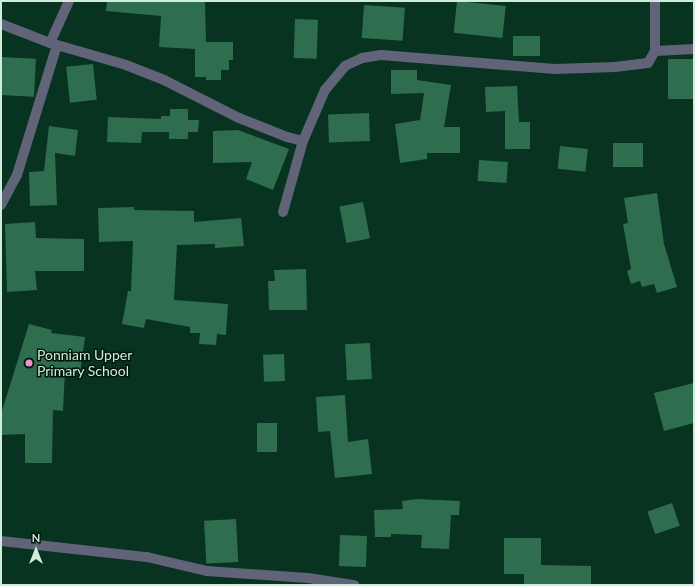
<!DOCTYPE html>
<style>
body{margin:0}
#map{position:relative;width:695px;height:586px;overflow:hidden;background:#073320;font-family:Lato,sans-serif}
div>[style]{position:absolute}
.building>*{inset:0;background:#2e6d4e;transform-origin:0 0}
.minor>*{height:10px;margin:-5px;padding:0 5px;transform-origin:5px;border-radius:5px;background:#616378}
.dots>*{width:11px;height:11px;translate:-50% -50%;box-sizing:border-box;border:2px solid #03180d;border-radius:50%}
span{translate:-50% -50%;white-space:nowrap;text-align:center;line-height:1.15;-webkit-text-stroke:3px #03180d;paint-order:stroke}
.poi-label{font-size:14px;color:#d0ecdb}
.left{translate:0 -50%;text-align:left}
.frame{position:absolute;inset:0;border:2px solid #d0ecdb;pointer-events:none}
.north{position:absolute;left:16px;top:530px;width:40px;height:40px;-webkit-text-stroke:3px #03180d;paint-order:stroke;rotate:0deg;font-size:11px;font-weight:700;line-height:16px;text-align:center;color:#d0ecdb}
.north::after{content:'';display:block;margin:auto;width:14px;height:18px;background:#d0ecdb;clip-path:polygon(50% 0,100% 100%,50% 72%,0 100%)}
</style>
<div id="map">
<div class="building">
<i style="clip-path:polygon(107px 1px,205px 1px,206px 42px,233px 42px,233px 60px,229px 60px,229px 70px,221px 70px,221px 80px,206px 80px,206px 77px,195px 77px,195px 49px,159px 47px,161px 16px,106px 11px)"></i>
<i style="left:457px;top:1px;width:49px;height:32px;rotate:6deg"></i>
<i style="left:364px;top:5px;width:41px;height:33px;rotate:4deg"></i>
<i style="left:295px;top:19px;width:23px;height:39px;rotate:2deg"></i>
<i style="left:513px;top:36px;width:27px;height:20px"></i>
<i style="left:1px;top:57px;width:35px;height:38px;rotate:3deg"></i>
<i style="left:668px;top:59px;width:26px;height:40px"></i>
<i style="left:93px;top:64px;width:36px;height:27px;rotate:84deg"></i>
<i style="clip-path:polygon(391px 70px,417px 70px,417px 80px,451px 85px,444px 127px,460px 127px,460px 153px,427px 153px,427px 159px,400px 163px,395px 124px,420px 120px,424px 93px,391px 94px)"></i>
<i style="clip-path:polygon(517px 86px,519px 122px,530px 122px,530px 149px,505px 149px,505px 111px,486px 112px,485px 87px)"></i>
<i style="clip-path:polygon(170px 109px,188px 109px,188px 120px,199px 120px,198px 132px,188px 132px,188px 139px,169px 139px,169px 132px,142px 132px,141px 143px,107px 142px,108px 117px,161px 119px,161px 116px,170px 116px)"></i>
<i style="left:369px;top:113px;width:28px;height:41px;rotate:88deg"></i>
<i style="clip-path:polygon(49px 126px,78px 130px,75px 156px,55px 153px,57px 205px,30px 206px,29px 172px,44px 171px)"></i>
<i style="clip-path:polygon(238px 130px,289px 149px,273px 190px,246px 179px,252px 162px,213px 163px,213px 131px)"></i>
<i style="left:643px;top:143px;width:24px;height:30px;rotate:90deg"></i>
<i style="left:560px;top:146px;width:28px;height:23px;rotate:6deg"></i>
<i style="left:479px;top:160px;width:29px;height:21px;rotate:4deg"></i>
<i style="clip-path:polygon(657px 193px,664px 244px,677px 287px,657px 293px,654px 284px,642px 287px,640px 281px,631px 284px,627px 271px,631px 269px,623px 224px,628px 223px,624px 198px)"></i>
<i style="left:363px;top:202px;width:37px;height:24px;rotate:79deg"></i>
<i style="clip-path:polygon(134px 207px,134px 210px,194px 211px,194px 222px,241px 218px,244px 246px,215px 248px,215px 244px,177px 245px,174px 300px,228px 304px,226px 335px,217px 334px,216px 345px,199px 344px,200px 333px,190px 333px,190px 327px,146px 319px,144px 328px,122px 324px,128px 291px,131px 291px,133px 241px,99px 242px,98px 208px)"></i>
<i style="clip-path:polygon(35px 222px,36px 238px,84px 239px,84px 271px,35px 271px,37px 290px,7px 292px,5px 224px)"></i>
<i style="clip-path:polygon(306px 269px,307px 310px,269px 310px,268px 281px,275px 281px,274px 270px)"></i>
<i style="clip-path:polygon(29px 324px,52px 330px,51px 333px,85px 337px,80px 373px,65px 371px,63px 411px,53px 410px,52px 463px,25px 463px,25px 434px,1px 435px,1px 414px)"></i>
<i style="left:370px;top:343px;width:36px;height:25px;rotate:87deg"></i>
<i style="left:284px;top:354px;width:27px;height:21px;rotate:88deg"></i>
<i style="clip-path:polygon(694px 383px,694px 423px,664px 431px,654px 393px)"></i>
<i style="clip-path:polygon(345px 395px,348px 442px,368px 439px,372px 474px,335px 478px,330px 431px,318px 432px,316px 397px)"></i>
<i style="left:257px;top:423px;width:20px;height:29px"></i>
<i style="clip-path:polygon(417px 499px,460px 501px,459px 515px,451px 515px,449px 549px,421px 548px,422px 535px,391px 534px,391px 537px,375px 537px,374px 510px,403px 509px,402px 501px)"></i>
<i style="left:672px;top:503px;width:24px;height:26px;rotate:71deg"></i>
<i style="left:236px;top:519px;width:43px;height:32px;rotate:87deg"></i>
<i style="left:340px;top:535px;width:27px;height:31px;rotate:2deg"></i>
<i style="clip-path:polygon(504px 538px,541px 538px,541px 565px,591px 566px,591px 585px,524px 585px,524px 574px,504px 574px)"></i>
</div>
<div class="minor">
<i style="left:655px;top:1px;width:50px;rotate:90deg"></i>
<i style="left:1px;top:24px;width:53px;rotate:21.2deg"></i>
<i style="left:50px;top:43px;width:79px;rotate:16.1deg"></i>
<i style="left:126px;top:65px;width:41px;rotate:21.5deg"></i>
<i style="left:164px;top:80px;width:84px;rotate:26.9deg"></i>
<i style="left:239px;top:118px;width:52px;rotate:21.6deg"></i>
<i style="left:287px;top:137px;width:16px;rotate:14deg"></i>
<i style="left:50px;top:43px;width:46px;rotate:-65.7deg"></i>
<i style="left:1px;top:205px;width:34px;rotate:-62deg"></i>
<i style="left:17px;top:175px;width:136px;rotate:-72.9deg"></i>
<i style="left:283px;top:212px;width:74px;rotate:-74.3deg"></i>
<i style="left:303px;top:141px;width:56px;rotate:-66.7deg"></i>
<i style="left:325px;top:90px;width:31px;rotate:-50deg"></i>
<i style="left:345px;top:66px;width:19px;rotate:-25deg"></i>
<i style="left:362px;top:58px;width:19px;rotate:-9deg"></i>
<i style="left:381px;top:55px;width:175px;rotate:4.6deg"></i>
<i style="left:555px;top:69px;width:60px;rotate:-1.9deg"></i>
<i style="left:615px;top:67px;width:33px;rotate:-7deg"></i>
<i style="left:648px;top:63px;width:14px;rotate:-60deg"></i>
<i style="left:655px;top:51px;width:39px;rotate:-3deg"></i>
<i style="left:1px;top:541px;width:147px;rotate:6.3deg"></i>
<i style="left:147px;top:557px;width:62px;rotate:13.1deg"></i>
<i style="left:207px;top:571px;width:101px;rotate:4deg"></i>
<i style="left:308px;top:578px;width:47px;rotate:8.7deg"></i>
</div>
<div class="dots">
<i style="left:29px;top:363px;background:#f391d5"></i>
</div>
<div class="poi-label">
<span class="left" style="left:37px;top:363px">Ponniam Upper<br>Primary School</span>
</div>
<div class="frame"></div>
<div class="north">N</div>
</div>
